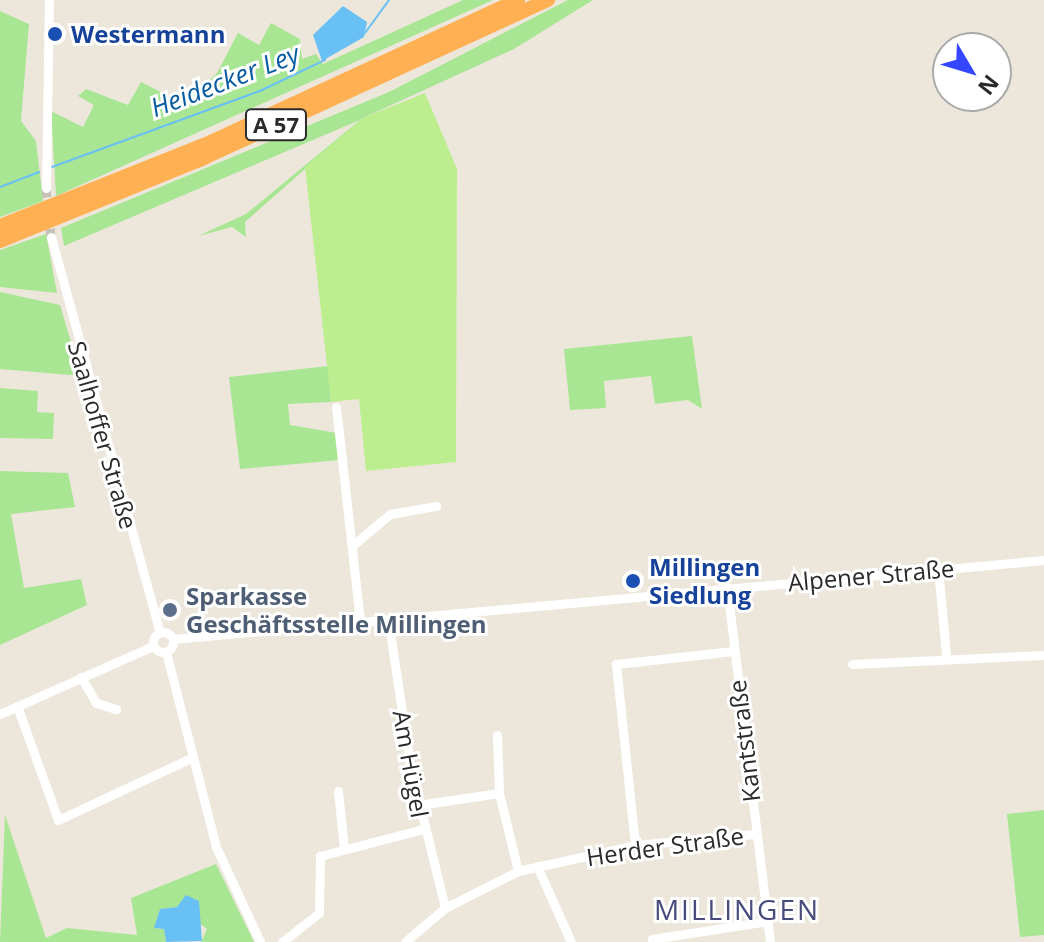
<!DOCTYPE html>
<meta charset="utf-8">
<style>
body{margin:0}
#map{position:relative;width:1044px;height:942px;overflow:hidden;background:#ede7db;font-family:"Open Sans",sans-serif}
div>[style]{position:absolute}
.green>*{inset:0;background:#a8e694}
.pitch>*{inset:0;background:#bcee8f}
.water>*{inset:0;background:#68c0f4}
.stream>*{height:2px;margin:-1px;padding:0 1px;transform-origin:1px;border-radius:1px;background:#68c0f4}
.minor-tunnel>*{height:9px;margin-top:-4.5px;transform-origin:0;background:repeating-linear-gradient(90deg,#c6c1b8 0 9px,transparent 0 13.5px)}
.minor>*{height:9px;margin:-4.5px;padding:0 4.5px;transform-origin:4.5px;border-radius:4.5px;background:#fff}
.minor>.ring{margin:-4.5px;padding:0;box-sizing:content-box;background:none;border:9px solid #fff;border-radius:50%}
.highway>*{height:14px;margin:-7px;padding:0 7px;transform-origin:7px;border-radius:7px;background:#ffb053}
.dots>*{width:22px;height:22px;translate:-50% -50%;box-sizing:border-box;border:4px solid #fff;border-radius:50%}
span{translate:-50% -50%;white-space:nowrap;text-align:center;line-height:1.15;-webkit-text-stroke:6px #fff;paint-order:stroke}
.shield-label span{padding:2px 6px;background:#fff;border:2px solid;border-radius:6px;-webkit-text-stroke-width:0}
.shield-label{font-size:22px;color:#2a2a2a;font-weight:700}
.transit-label{font-size:24px;color:#164399;font-weight:700}
.left{translate:0 -50%;text-align:left}
.street-label{font-size:24px;color:#2a2a2a}
.service-label{font-size:24px;color:#4e5e75;font-weight:700}
.water-label{font-size:26px;color:#075ba0;font-style:italic}
.quarter-label{font-size:28px;color:#484c7c;letter-spacing:2px}
.north{position:absolute;left:932px;top:32px;width:80px;height:80px;box-sizing:border-box;background:#fff;border:2px solid #aaa;border-radius:50%;rotate:128deg;font-size:22px;font-weight:700;line-height:32px;text-align:center;color:#2a2a2a}
.north::after{content:'';display:block;margin:auto;width:28px;height:36px;background:#3546ff;clip-path:polygon(50% 0,100% 100%,50% 72%,0 100%)}
</style>
<div id="map">
<div class="green">
<i style="clip-path:polygon(463px 0,493px 0,56px 196px,51px 111px,83px 127px,94px 105px,78px 96px,86px 89px,128px 105px,141px 82px,182px 103px,190px 87px,199px 91px,217px 73px,238px 33px,259px 45px,271px 23px,300px 39px,302px 59px,316px 54px,323px 64px)"></i>
<i style="clip-path:polygon(568px 0,593px 0,514px 49px,363px 118px,245px 222px,246px 237px,232px 227px,198px 236px,246px 214px,360px 120px,64px 246px,61px 228px,389px 92px)"></i>
<i style="clip-path:polygon(0 11px,29px 24px,21px 121px,36px 141px,43px 201px,0 217px)"></i>
<i style="clip-path:polygon(46px 234px,57px 293px,0 287px,0 250px)"></i>
<i style="clip-path:polygon(0 292px,60px 305px,81px 376px,0 369px)"></i>
<i style="clip-path:polygon(692px 336px,702px 409px,688px 400px,655px 404px,651px 376px,604px 381px,606px 408px,570px 410px,564px 349px)"></i>
<i style="clip-path:polygon(328px 366px,331px 402px,288px 404px,290px 425px,337px 433px,340px 460px,240px 469px,229px 377px)"></i>
<i style="clip-path:polygon(0 388px,38px 391px,37px 412px,54px 413px,53px 439px,0 438px)"></i>
<i style="clip-path:polygon(0 471px,68px 473px,75px 507px,11px 514px,24px 588px,81px 579px,87px 605px,0 645px)"></i>
<i style="clip-path:polygon(1044px 810px,1044px 935px,1020px 937px,1007px 814px)"></i>
<i style="clip-path:polygon(5px 815px,46px 938px,67px 928px,137px 935px,131px 898px,216px 864px,254px 942px,201px 942px,207px 929px,177px 907px,160px 909px,155px 928px,164px 929px,166px 942px,0 942px)"></i>
</div>
<div class="pitch">
<i style="clip-path:polygon(425px 93px,457px 169px,456px 462px,366px 471px,359px 399px,331px 402px,305px 167px,363px 118px)"></i>
</div>
<div class="water">
<i style="clip-path:polygon(343px 6px,367px 22px,364px 37px,322px 61px,313px 35px)"></i>
<i style="clip-path:polygon(186px 895px,199px 901px,202px 941px,166px 942px,164px 929px,154px 928px,160px 909px,177px 907px)"></i>
</div>
<div class="stream">
<i style="left:365px;top:33px;width:41px;rotate:-54deg"></i>
<i style="left:52px;top:167px;width:224px;rotate:-20.1deg"></i>
<i style="left:262px;top:90px;width:70px;rotate:-25.5deg"></i>
<i style="left:0;top:187px;width:42px;rotate:-21deg"></i>
</div>
<div class="minor-tunnel">
<i style="left:46px;top:188px;width:49px;rotate:84.2deg"></i>
</div>
<div class="minor">
<i style="left:46px;top:188px;width:188px;rotate:-89.1deg"></i>
<i style="left:51px;top:237px;width:410px;rotate:74.6deg"></i>
<i style="left:336px;top:407px;width:215px;rotate:83.6deg"></i>
<i style="left:352px;top:546px;width:50px;rotate:-40.1deg"></i>
<i style="left:390px;top:514px;width:47px;rotate:-9.9deg"></i>
<i style="left:938px;top:569px;width:85px;rotate:84.6deg"></i>
<i style="left:727px;top:587px;width:358px;rotate:83.1deg"></i>
<i style="left:388px;top:619px;width:148px;rotate:81.4deg"></i>
<i style="left:410px;top:765px;width:147px;rotate:76.2deg"></i>
<i class="ring" style="left:153px;top:632px;width:11px;height:11px"></i>
<i style="left:173px;top:639px;width:875px;rotate:-5.18deg"></i>
<i style="left:166px;top:652px;width:201px;rotate:75.6deg"></i>
<i style="left:216px;top:847px;width:105px;rotate:65.1deg"></i>
<i style="left:852px;top:664px;width:192px;rotate:-2.7deg"></i>
<i style="left:81px;top:677px;width:30px;rotate:60deg"></i>
<i style="left:96px;top:703px;width:21px;rotate:17deg"></i>
<i style="left:17px;top:706px;width:121px;rotate:70.2deg"></i>
<i style="left:58px;top:820px;width:147px;rotate:-25deg"></i>
<i style="left:0;top:714px;width:167px;rotate:-24deg"></i>
<i style="left:497px;top:735px;width:58px;rotate:88deg"></i>
<i style="left:338px;top:791px;width:58px;rotate:84.1deg"></i>
<i style="left:418px;top:805px;width:82px;rotate:-8.4deg"></i>
<i style="left:499px;top:793px;width:80px;rotate:76.3deg"></i>
<i style="left:635px;top:845px;width:182px;rotate:-96deg"></i>
<i style="left:616px;top:664px;width:118px;rotate:-6.3deg"></i>
<i style="left:537px;top:866px;width:83px;rotate:65.9deg"></i>
<i style="left:652px;top:939px;width:117px;rotate:-8.8deg"></i>
<i style="left:282px;top:942px;width:47px;rotate:-38.1deg"></i>
<i style="left:319px;top:913px;width:57px;rotate:-89deg"></i>
<i style="left:320px;top:856px;width:106px;rotate:-14.7deg"></i>
<i style="left:405px;top:942px;width:52px;rotate:-40.4deg"></i>
<i style="left:445px;top:908px;width:82px;rotate:-26.9deg"></i>
<i style="left:518px;top:871px;width:120px;rotate:-12.5deg"></i>
<i style="left:635px;top:845px;width:121px;rotate:-5.2deg"></i>
</div>
<div class="highway">
<i style="left:0;top:226px;width:219px;rotate:-21.7deg"></i>
<i style="left:204px;top:145px;width:346px;rotate:-24.8deg"></i>
<i style="left:0;top:241px;width:220px;rotate:-22.1deg"></i>
<i style="left:204px;top:158px;width:379px;rotate:-24.7deg"></i>
</div>
<div class="dots">
<i style="left:55px;top:34px;background:#1a4fb4"></i>
<i style="left:633px;top:581px;background:#1a4fb4"></i>
<i style="left:170px;top:610px;background:#5c6f8a"></i>
</div>
<div class="shield-label">
<span style="left:276px;top:125px">A 57</span>
</div>
<div class="transit-label">
<span class="left" style="left:71px;top:34px">Westermann</span>
<span class="left" style="left:649px;top:581px">Millingen<br>Siedlung</span>
</div>
<div class="street-label">
<span style="left:103px;top:435px;rotate:74deg">Saalhoffer Straße</span>
<span style="left:871px;top:575px;rotate:-5deg">Alpener Straße</span>
<span style="left:744px;top:741px;rotate:-97deg">Kantstraße</span>
<span style="left:411px;top:764px;rotate:80deg">Am Hügel</span>
<span style="left:665px;top:846px;rotate:-8deg">Herder Straße</span>
</div>
<div class="service-label">
<span class="left" style="left:186px;top:610px">Sparkasse<br>Geschäftsstelle Millingen</span>
</div>
<div class="water-label">
<span style="left:225px;top:81px;rotate:-21deg">Heidecker Ley</span>
</div>
<div class="quarter-label">
<span style="left:737px;top:909px">MILLINGEN</span>
</div>
<div class="north">N</div>
</div>
